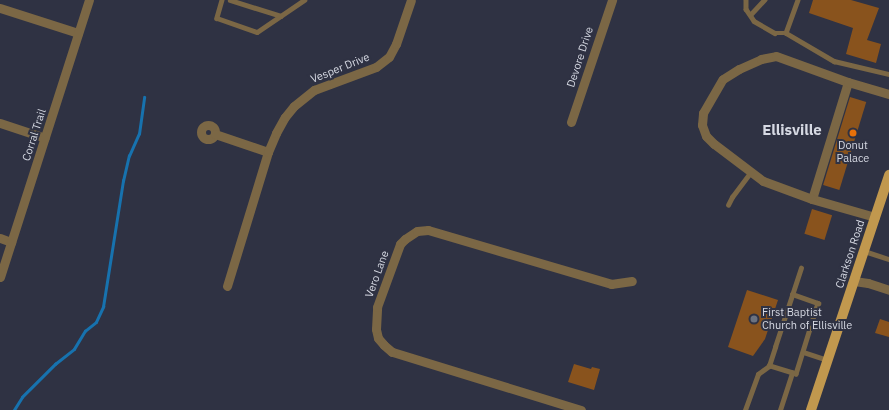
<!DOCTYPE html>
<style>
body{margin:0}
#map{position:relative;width:889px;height:410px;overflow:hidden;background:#2f3243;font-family:"IBM Plex Sans",sans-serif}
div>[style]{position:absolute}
.stream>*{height:2.5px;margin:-1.25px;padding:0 1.25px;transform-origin:1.25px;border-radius:1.25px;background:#1772ae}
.building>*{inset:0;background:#89531d;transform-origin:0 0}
.lane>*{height:4.5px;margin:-2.25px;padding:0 2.25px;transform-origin:2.25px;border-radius:2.25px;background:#7b6745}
.street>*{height:9px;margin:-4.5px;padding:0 4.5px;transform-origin:4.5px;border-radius:4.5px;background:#7b6745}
.street>.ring{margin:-4.5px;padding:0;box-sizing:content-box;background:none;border:9px solid #7b6745;border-radius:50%}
.primary>*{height:10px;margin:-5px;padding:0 5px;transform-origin:5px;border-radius:5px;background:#c1984e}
.dots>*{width:11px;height:11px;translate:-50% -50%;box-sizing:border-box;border:2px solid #2f3243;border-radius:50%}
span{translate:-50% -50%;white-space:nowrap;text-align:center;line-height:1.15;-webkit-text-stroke:4px #2f3243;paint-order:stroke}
.street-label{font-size:11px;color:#d6d9e3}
.poi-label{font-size:11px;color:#d6d9e3}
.left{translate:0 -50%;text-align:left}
.district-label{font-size:15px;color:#d6d9e3;font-weight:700}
</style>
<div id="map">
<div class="stream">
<i style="left:14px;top:410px;width:15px;rotate:-58deg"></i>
<i style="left:22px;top:397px;width:47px;rotate:-45deg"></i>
<i style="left:55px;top:364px;width:24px;rotate:-38deg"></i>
<i style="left:74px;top:349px;width:21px;rotate:-59deg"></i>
<i style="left:85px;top:331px;width:14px;rotate:-39deg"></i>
<i style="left:96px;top:322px;width:17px;rotate:-65deg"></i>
<i style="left:103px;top:307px;width:128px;rotate:-81deg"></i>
<i style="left:123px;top:181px;width:26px;rotate:-77deg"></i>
<i style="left:129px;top:156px;width:24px;rotate:-66deg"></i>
<i style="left:139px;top:134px;width:37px;rotate:-82deg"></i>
</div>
<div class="building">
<i style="clip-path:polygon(813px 0,851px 0,879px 8px,867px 40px,881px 44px,876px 63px,846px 54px,853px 28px,809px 13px)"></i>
<i style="left:850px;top:97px;width:17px;height:92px;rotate:17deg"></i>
<i style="left:812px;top:209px;width:21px;height:26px;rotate:17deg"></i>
<i style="clip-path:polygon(747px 290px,778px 300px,765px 339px,753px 356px,728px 347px)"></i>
<i style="clip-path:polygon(880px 319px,889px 322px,889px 337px,875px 333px)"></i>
<i style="clip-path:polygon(574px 364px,591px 369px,592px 367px,600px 369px,594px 390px,568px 382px)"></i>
</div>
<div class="lane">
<i style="left:222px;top:0;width:19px;rotate:106deg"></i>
<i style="left:217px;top:18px;width:42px;rotate:19.3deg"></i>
<i style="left:257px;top:32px;width:57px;rotate:-34.2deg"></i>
<i style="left:230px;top:0;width:53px;rotate:17.4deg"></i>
<i style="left:746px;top:0;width:9px;rotate:90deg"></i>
<i style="left:746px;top:9px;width:14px;rotate:56deg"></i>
<i style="left:754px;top:21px;width:24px;rotate:30deg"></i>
<i style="left:775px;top:33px;width:11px"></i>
<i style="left:798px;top:0;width:35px;rotate:110deg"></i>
<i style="left:786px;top:33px;width:56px;rotate:30.3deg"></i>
<i style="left:834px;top:61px;width:57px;rotate:13.3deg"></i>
<i style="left:750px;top:15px;width:21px;rotate:-47deg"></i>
<i style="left:728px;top:205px;width:9px;rotate:-63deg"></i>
<i style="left:732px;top:197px;width:30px;rotate:-53deg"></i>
<i style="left:864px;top:251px;width:26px;rotate:18deg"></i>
<i style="left:792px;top:294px;width:28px;rotate:19deg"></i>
<i style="left:818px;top:303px;width:74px;rotate:107.2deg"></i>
<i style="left:796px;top:374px;width:28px;rotate:-163deg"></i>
<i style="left:769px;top:366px;width:20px;rotate:-72deg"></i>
<i style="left:775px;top:347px;width:83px;rotate:-71.8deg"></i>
<i style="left:803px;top:352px;width:25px;rotate:18deg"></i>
<i style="left:745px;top:410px;width:38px;rotate:-70deg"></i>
<i style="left:758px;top:374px;width:14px;rotate:-36deg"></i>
<i style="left:780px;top:410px;width:39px;rotate:-72deg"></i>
</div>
<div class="street">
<i style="left:0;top:8px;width:82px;rotate:17.8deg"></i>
<i style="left:571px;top:122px;width:129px;rotate:-71.4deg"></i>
<i style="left:0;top:123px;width:47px;rotate:18.4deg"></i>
<i class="ring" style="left:201px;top:125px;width:5px;height:5px"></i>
<i style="left:215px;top:134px;width:56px;rotate:18.8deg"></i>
<i style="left:812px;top:199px;width:122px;rotate:-72.9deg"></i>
<i style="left:875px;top:217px;width:66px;rotate:-164.1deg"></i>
<i style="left:812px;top:199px;width:52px;rotate:-159.8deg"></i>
<i style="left:763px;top:181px;width:61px;rotate:-142.9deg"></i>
<i style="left:714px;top:144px;width:11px;rotate:-135deg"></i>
<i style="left:706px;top:136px;width:12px;rotate:-110deg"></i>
<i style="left:702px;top:125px;width:12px;rotate:-85deg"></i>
<i style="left:703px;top:113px;width:39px;rotate:-60deg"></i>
<i style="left:723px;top:79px;width:19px;rotate:-32deg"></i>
<i style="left:739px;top:69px;width:24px;rotate:-24deg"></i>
<i style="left:761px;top:59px;width:15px;rotate:-11deg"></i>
<i style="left:776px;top:56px;width:77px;rotate:19.9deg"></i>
<i style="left:848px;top:82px;width:43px;rotate:16.3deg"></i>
<i style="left:0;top:238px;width:12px;rotate:20deg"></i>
<i style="left:0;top:277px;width:291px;rotate:-72.2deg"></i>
<i style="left:854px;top:281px;width:14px;rotate:8deg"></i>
<i style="left:868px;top:283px;width:22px;rotate:18deg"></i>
<i style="left:227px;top:286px;width:140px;rotate:-73deg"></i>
<i style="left:268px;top:152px;width:21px;rotate:-67deg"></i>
<i style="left:276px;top:133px;width:18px;rotate:-61deg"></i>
<i style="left:285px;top:117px;width:14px;rotate:-51deg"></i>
<i style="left:294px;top:106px;width:26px;rotate:-39deg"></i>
<i style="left:314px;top:90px;width:66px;rotate:-20.4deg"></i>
<i style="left:376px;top:67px;width:16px;rotate:-38deg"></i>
<i style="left:389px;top:57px;width:15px;rotate:-62deg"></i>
<i style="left:396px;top:44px;width:46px;rotate:-71.2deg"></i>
<i style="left:581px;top:410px;width:198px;rotate:-162.9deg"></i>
<i style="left:392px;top:352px;width:11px;rotate:-139deg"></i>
<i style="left:384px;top:345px;width:9px;rotate:-131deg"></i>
<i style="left:378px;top:338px;width:9px;rotate:-103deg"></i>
<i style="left:376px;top:329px;width:22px;rotate:-87deg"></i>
<i style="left:377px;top:307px;width:67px;rotate:-69.9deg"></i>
<i style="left:400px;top:244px;width:7px;rotate:-45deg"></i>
<i style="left:405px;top:239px;width:14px;rotate:-34deg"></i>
<i style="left:417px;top:231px;width:11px;rotate:-5deg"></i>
<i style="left:428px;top:230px;width:191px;rotate:16.4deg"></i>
<i style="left:611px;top:284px;width:21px;rotate:-8deg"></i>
</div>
<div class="primary">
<i style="left:811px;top:410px;width:248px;rotate:-71.6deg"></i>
</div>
<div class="dots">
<i style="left:853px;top:133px;background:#e8710a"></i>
<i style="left:754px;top:319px;background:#6b7280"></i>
</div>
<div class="street-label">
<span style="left:580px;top:57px;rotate:-72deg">Devore Drive</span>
<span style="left:340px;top:68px;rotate:-22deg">Vesper Drive</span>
<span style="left:34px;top:135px;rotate:-72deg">Corral Trail</span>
<span style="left:850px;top:254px;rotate:-72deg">Clarkson Road</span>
<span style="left:377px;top:274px;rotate:-70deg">Vero Lane</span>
</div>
<div class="poi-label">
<span style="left:853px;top:152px">Donut<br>Palace</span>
<span class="left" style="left:762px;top:319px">First Baptist<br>Church of Ellisville</span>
</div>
<div class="district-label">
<span style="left:792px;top:130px">Ellisville</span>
</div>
</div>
